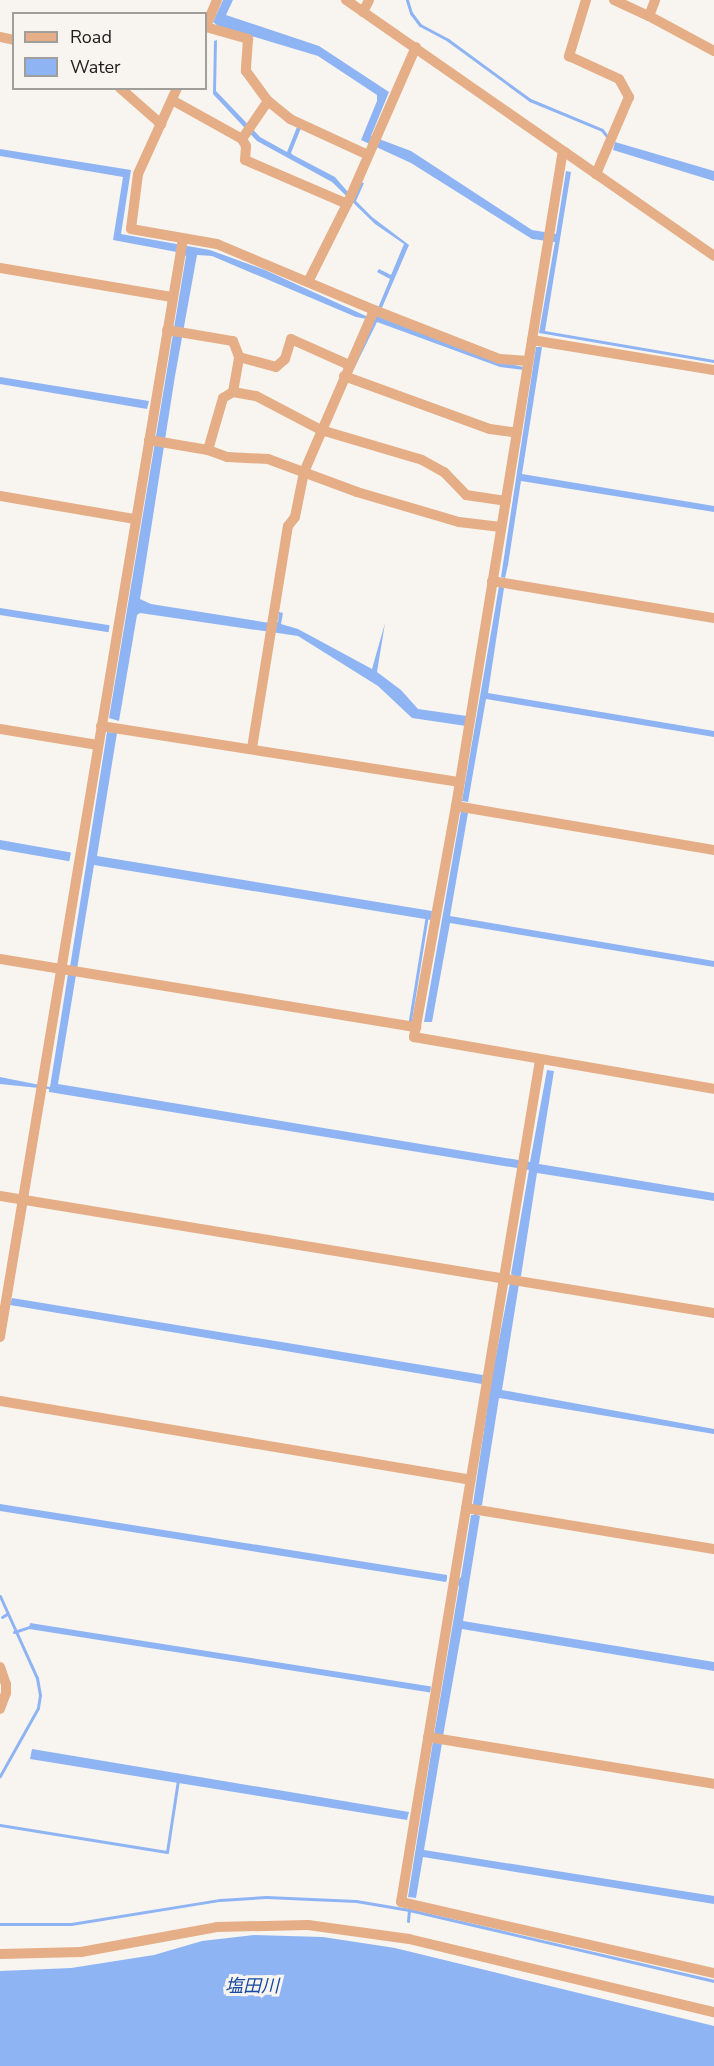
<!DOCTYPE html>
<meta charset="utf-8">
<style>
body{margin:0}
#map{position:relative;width:714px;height:2066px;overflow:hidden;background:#f8f5f0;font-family:"Nunito Sans","Noto Sans JP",sans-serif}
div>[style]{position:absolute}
.water>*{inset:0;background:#8fb4f4;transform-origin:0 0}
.stream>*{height:3px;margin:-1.5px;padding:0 1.5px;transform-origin:1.5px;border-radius:1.5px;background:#8fb4f4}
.minor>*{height:10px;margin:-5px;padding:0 5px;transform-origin:5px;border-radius:5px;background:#e5ae86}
span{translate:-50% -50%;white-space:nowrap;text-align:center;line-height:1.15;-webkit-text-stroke:6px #f8f5f0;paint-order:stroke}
.water-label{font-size:18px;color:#1649a3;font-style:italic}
.legend{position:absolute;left:12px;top:12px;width:195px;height:78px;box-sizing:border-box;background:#f8f5f0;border:2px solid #a09e9a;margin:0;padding:8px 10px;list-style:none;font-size:18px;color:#1d1c1a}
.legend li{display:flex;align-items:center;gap:12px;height:30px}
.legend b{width:30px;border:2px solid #a09e9a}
</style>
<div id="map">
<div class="water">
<i style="clip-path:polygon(223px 0,233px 0,226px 15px,319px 46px,389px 92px,371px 136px,411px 151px,532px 230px,556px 234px,566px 171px,571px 172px,545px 331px,714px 360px,714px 363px,539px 333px,555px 242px,532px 239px,411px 163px,361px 140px,377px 101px,377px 95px,318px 56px,218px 26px,213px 22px)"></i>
<i style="clip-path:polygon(217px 40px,216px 91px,260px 137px,287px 152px,297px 127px,301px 128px,291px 153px,293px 155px,335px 177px,353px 198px,360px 182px,364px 183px,356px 201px,372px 217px,409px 245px,381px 310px,378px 308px,390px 279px,377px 272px,379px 269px,391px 275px,404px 244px,375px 224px,332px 182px,257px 141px,213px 94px,214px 41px)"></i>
<i style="clip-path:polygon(615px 142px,714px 171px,714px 181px,613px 150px)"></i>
<i style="clip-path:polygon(0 149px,131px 170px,121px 234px,210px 250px,265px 270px,366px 316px,376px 316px,499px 362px,524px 367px,524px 370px,500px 367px,377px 322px,351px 375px,372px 320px,356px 317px,212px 256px,197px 255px,175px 376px,140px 599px,151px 604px,270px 623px,278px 622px,279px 612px,283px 613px,281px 624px,298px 629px,372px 669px,385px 623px,377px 672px,401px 690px,418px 709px,467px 716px,466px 726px,412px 718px,378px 686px,298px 636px,140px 613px,137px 615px,119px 721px,109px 718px,186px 256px,182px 253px,113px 240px,123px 177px,0 156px)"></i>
<i style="clip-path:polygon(536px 347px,542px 347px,522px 474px,714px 506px,714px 512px,521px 481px,508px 565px,505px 578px,501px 577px)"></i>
<i style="clip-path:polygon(0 377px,149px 401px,147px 409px,0 384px)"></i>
<i style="clip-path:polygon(499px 586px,504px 588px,488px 693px,714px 731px,714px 737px,486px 699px,468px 802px,462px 801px)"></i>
<i style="left:0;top:608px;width:111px;height:7px;rotate:9deg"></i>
<i style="clip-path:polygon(107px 732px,117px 733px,97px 856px,432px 911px,431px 920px,94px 865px,77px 969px,70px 967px)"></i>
<i style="clip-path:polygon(461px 811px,468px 813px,450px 916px,714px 961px,714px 967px,450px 923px,432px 1022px,424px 1022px)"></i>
<i style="left:0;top:840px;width:72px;height:9px;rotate:10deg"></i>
<i style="clip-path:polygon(68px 974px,76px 975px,58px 1084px,530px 1162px,547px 1070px,554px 1071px,539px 1164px,714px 1193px,714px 1201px,537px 1173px,521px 1276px,518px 1276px,517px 1283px,519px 1284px,502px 1390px,714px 1429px,714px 1434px,499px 1398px,482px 1505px,479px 1506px,477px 1515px,480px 1516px,463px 1621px,714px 1662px,714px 1671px,462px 1629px,443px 1736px,434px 1735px,459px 1587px,457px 1581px,461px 1577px,471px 1515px,474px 1515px,473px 1504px,492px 1376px,510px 1283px,512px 1283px,513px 1275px,511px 1274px,529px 1170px,49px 1092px,49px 1089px,0 1084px,0 1077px,50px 1087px)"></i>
<i style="clip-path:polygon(12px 1298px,483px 1375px,482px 1384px,10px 1305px)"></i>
<i style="clip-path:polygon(0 1504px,447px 1575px,447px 1579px,446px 1582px,0 1511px)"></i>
<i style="left:30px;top:1623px;width:406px;height:6px;rotate:9deg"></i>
<i style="clip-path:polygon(433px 1741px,442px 1743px,424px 1850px,714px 1896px,714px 1904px,423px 1857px,416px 1898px,408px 1897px)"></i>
<i style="clip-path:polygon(32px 1749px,409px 1812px,407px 1820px,30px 1759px)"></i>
<i style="clip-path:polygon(254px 1935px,323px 1937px,395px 1948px,714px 2026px,714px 2066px,0 2066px,0 1971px,71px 1968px,154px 1955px,202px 1941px)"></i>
</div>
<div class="stream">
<i style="left:407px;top:0;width:14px;rotate:73deg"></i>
<i style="left:411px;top:13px;width:15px;rotate:53deg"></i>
<i style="left:420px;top:25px;width:32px;rotate:28deg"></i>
<i style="left:448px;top:40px;width:102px;rotate:36.2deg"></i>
<i style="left:530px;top:100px;width:78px;rotate:22.6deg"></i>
<i style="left:602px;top:130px;width:11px;rotate:52deg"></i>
<i style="left:410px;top:1020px;width:106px;rotate:-80.8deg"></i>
<i style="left:0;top:1596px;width:90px;rotate:65.7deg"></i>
<i style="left:37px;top:1678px;width:17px;rotate:80deg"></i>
<i style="left:40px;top:1695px;width:13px;rotate:99deg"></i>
<i style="left:38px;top:1708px;width:78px;rotate:119.2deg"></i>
<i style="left:2px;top:1617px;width:6px;rotate:-31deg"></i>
<i style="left:14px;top:1632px;width:19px;rotate:-18deg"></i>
<i style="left:0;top:1825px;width:169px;rotate:9.2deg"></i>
<i style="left:167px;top:1852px;width:73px;rotate:-81.3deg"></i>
<i style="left:408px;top:1921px;width:11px;rotate:-85deg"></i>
<i style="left:0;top:1924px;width:71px"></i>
<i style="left:71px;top:1924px;width:151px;rotate:-9.2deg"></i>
<i style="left:220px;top:1900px;width:46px;rotate:-3.7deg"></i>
<i style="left:266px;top:1897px;width:90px;rotate:2.5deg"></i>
<i style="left:356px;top:1901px;width:54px;rotate:9.6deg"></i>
<i style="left:409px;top:1910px;width:313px;rotate:13.1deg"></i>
</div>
<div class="minor">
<i style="left:346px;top:0;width:448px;rotate:34.8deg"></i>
<i style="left:586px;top:0;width:59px;rotate:106.9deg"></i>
<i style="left:569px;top:56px;width:55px;rotate:24.7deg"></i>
<i style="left:619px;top:79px;width:21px;rotate:61deg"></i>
<i style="left:629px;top:97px;width:84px;rotate:113.2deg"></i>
<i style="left:614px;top:0;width:38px;rotate:25deg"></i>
<i style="left:649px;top:16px;width:74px;rotate:28.3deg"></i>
<i style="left:363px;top:12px;width:13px;rotate:-63deg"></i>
<i style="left:649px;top:16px;width:17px;rotate:-69deg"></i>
<i style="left:206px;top:26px;width:28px;rotate:-67deg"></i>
<i style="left:206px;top:27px;width:44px;rotate:15.9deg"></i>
<i style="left:248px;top:39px;width:32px;rotate:94deg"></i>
<i style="left:246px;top:71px;width:37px;rotate:54deg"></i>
<i style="left:268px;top:101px;width:28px;rotate:39deg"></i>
<i style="left:290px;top:119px;width:86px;rotate:24.8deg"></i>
<i style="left:0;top:37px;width:14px;rotate:12deg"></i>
<i style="left:120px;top:88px;width:55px;rotate:41.3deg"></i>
<i style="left:177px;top:88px;width:94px;rotate:114.4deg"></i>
<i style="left:138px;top:174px;width:55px;rotate:97.3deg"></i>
<i style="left:131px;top:229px;width:87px;rotate:9.9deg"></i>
<i style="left:217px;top:244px;width:170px;rotate:22.8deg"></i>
<i style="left:374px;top:310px;width:135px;rotate:21.3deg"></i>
<i style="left:500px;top:359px;width:28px;rotate:4deg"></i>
<i style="left:172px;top:100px;width:80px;rotate:29.1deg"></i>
<i style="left:242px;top:139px;width:8px;rotate:60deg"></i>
<i style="left:246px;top:146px;width:14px;rotate:94deg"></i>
<i style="left:245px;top:160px;width:111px;rotate:23.3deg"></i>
<i style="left:242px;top:139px;width:46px;rotate:-55.6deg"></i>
<i style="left:565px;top:152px;width:5px;rotate:127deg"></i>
<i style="left:562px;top:156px;width:659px;rotate:99.26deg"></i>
<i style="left:456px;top:806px;width:235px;rotate:100.3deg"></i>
<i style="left:414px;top:1037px;width:304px;rotate:9.8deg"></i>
<i style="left:0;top:268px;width:174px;rotate:9.6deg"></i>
<i style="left:308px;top:282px;width:92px;rotate:-63.4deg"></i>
<i style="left:349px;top:200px;width:167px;rotate:-66.4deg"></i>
<i style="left:167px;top:330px;width:67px;rotate:9.5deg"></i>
<i style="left:233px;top:341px;width:17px;rotate:69deg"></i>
<i style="left:239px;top:357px;width:38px;rotate:15deg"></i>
<i style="left:276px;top:367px;width:12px;rotate:-42deg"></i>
<i style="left:285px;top:359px;width:21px;rotate:-73deg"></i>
<i style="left:291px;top:339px;width:64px;rotate:24.1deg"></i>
<i style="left:532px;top:340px;width:184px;rotate:9.4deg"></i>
<i style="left:344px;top:376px;width:155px;rotate:20deg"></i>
<i style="left:490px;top:429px;width:27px;rotate:8deg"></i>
<i style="left:233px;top:392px;width:23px;rotate:10deg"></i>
<i style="left:256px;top:396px;width:73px;rotate:27.6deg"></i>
<i style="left:321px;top:430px;width:105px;rotate:16.5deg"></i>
<i style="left:422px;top:460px;width:25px;rotate:29deg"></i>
<i style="left:444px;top:472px;width:32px;rotate:46deg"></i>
<i style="left:466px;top:495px;width:40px;rotate:8.5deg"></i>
<i style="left:149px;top:440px;width:60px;rotate:9.6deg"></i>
<i style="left:208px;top:450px;width:20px;rotate:20deg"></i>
<i style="left:227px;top:457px;width:41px;rotate:2.8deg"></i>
<i style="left:268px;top:459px;width:95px;rotate:20.3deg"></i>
<i style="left:357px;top:492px;width:106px;rotate:16.4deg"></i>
<i style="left:459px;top:522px;width:42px;rotate:6.8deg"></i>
<i style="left:208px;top:450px;width:54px;rotate:-73.9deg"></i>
<i style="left:223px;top:398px;width:12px;rotate:-31deg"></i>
<i style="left:233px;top:392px;width:36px;rotate:-80deg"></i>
<i style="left:0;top:496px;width:137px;rotate:9.7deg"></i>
<i style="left:492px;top:581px;width:225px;rotate:9.5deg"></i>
<i style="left:101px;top:726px;width:363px;rotate:8.9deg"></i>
<i style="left:0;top:729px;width:99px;rotate:9.3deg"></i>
<i style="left:252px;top:748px;width:225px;rotate:-80.8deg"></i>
<i style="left:288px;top:526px;width:11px;rotate:-52deg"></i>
<i style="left:295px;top:517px;width:46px;rotate:-78.7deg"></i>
<i style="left:304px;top:472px;width:176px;rotate:-66.6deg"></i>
<i style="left:456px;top:806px;width:262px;rotate:9.7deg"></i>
<i style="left:0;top:959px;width:422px;rotate:9.3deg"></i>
<i style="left:540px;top:1060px;width:853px;rotate:99.37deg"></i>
<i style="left:401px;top:1902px;width:321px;rotate:12.8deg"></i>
<i style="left:0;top:1196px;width:724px;rotate:9.31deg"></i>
<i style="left:0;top:1337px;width:1113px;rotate:-80.54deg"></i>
<i style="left:0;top:1401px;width:477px;rotate:9.5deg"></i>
<i style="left:466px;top:1508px;width:251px;rotate:9.4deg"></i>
<i style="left:0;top:1667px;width:18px;rotate:71deg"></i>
<i style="left:6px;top:1684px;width:9px;rotate:90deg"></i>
<i style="left:6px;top:1693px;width:17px;rotate:111deg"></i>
<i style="left:428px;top:1737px;width:290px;rotate:9.3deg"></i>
<i style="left:0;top:1954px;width:81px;rotate:-1.4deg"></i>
<i style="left:81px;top:1952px;width:138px;rotate:-10.4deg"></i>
<i style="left:217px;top:1927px;width:91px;rotate:-1.3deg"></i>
<i style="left:308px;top:1925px;width:102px;rotate:7.9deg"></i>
<i style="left:409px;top:1939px;width:314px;rotate:13.5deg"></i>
</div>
<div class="water-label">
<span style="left:252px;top:1986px">塩田川</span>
</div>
<ul class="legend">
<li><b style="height:8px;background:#e5ae86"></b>Road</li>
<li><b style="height:16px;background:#8fb4f4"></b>Water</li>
</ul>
</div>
